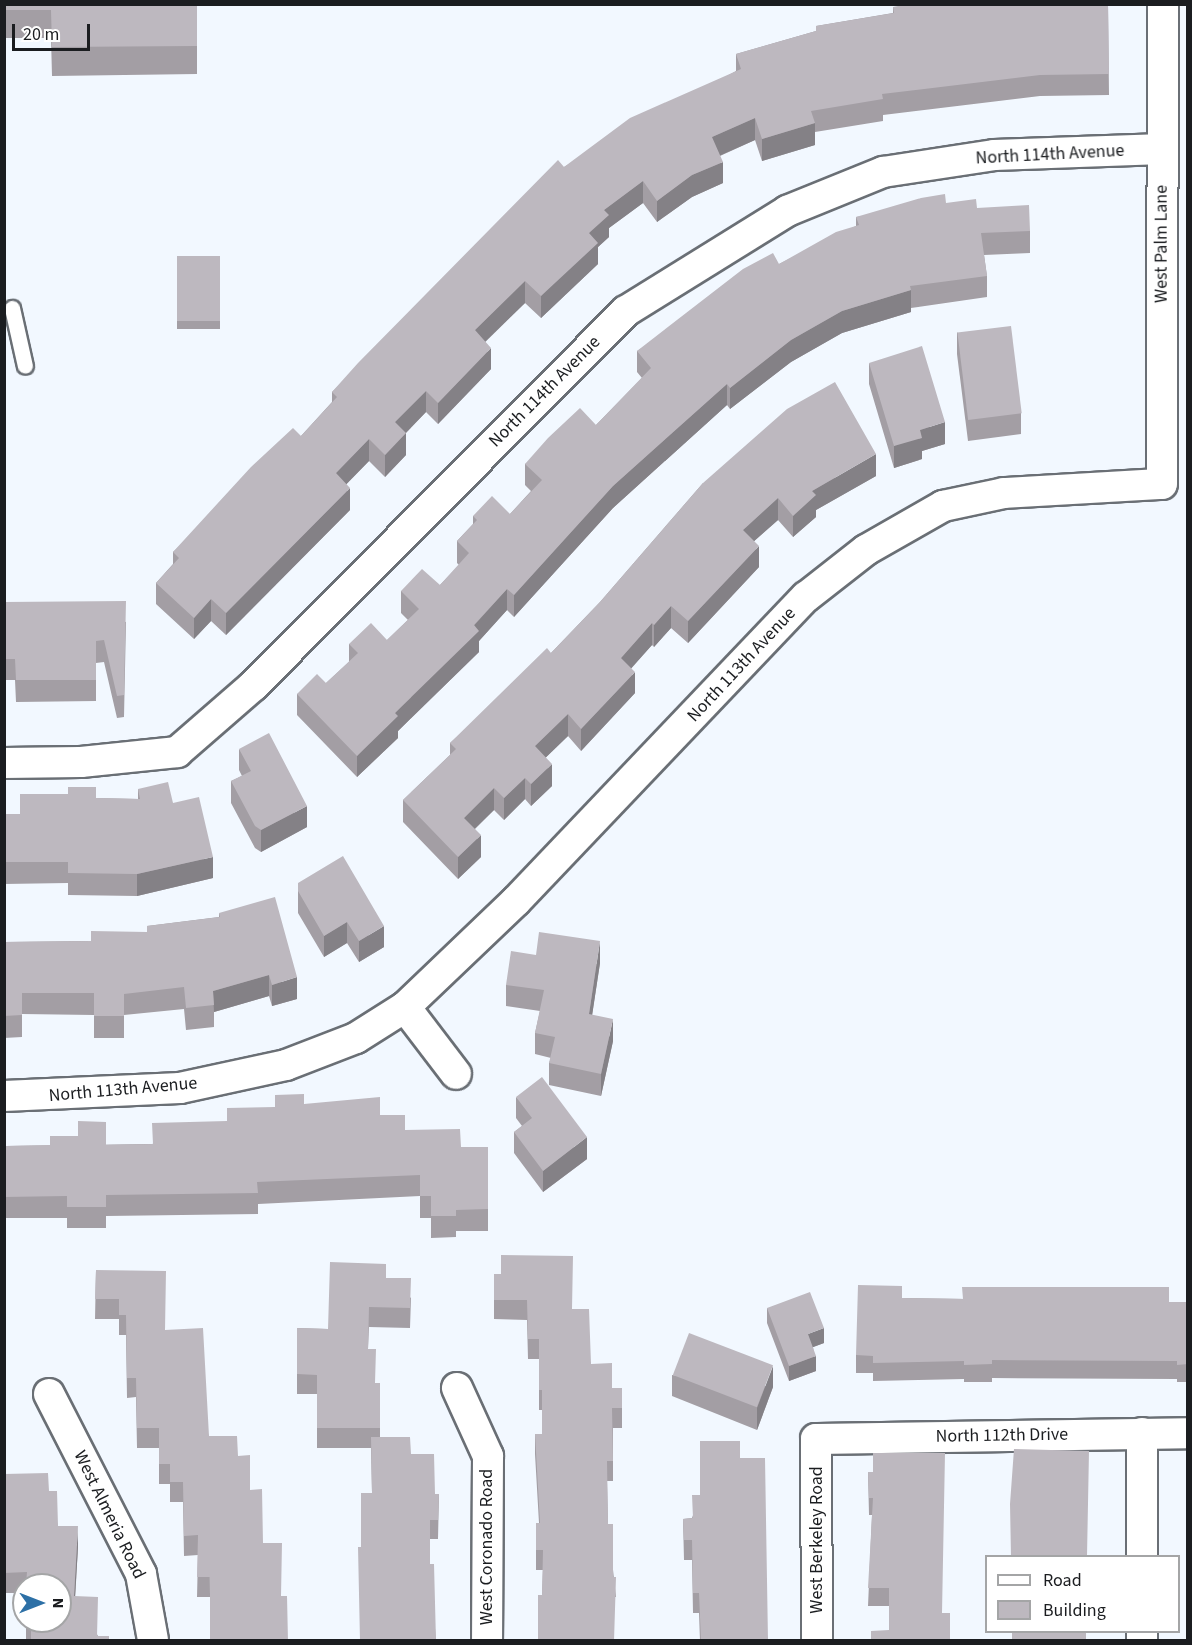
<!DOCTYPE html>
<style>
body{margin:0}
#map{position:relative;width:1192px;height:1645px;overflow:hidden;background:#f2f8ff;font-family:"Source Sans 3",sans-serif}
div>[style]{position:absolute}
.roads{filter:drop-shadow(2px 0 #6a6f75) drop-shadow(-2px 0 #6a6f75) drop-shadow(0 2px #6a6f75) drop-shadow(0 -2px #6a6f75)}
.service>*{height:15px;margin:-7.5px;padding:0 7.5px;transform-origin:7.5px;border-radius:7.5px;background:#fff}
.minor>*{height:30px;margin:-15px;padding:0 15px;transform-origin:15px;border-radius:15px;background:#fff}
.wall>*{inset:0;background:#a39ea4;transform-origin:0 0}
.shaded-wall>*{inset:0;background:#848186}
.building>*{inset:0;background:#bdb8bf;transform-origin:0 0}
span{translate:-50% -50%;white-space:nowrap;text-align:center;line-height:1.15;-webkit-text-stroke:4.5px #fff;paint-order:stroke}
.street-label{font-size:18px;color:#1b1d20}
.frame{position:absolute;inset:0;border:6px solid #1b1d20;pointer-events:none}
.legend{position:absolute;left:985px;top:1555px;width:195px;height:78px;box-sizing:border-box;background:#fff;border:2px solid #a4a5a6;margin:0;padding:8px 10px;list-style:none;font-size:18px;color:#1b1d20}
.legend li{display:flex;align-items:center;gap:12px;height:30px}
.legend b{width:30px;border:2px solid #a4a5a6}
.north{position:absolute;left:12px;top:1573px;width:60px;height:60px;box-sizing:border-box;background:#fff;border:2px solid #a4a5a6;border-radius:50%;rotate:90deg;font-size:16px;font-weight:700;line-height:24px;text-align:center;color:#1b1d20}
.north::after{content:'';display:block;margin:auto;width:21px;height:27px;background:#2d70a6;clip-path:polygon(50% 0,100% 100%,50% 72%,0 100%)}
.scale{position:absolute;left:12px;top:24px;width:78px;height:27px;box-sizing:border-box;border:3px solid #1b1d20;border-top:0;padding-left:8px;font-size:18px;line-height:21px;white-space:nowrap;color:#1b1d20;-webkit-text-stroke:4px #fff;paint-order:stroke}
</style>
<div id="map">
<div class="roads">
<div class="service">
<i style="left:12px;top:308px;width:59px;rotate:77.4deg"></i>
</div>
<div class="minor">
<i style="left:4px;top:763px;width:77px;rotate:-0.7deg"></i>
<i style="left:81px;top:762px;width:97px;rotate:-5.9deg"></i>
<i style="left:177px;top:752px;width:101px;rotate:-41deg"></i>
<i style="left:253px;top:686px;width:529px;rotate:-45.15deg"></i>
<i style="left:626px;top:311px;width:190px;rotate:-31.8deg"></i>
<i style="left:787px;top:211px;width:104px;rotate:-22.1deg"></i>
<i style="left:883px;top:172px;width:112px;rotate:-8.7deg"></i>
<i style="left:994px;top:155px;width:169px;rotate:-2deg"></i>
<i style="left:405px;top:1007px;width:84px;rotate:52.7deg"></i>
<i style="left:4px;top:1096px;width:176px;rotate:-2.6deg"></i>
<i style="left:180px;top:1088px;width:108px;rotate:-12.2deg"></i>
<i style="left:286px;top:1065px;width:75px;rotate:-21.1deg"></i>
<i style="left:356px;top:1038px;width:58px;rotate:-32.3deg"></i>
<i style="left:405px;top:1007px;width:153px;rotate:-43.7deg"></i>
<i style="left:516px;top:901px;width:420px;rotate:-46.4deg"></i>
<i style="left:806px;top:597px;width:76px;rotate:-38.1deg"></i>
<i style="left:866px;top:550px;width:89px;rotate:-29.7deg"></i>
<i style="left:943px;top:506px;width:62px;rotate:-12deg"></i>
<i style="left:1004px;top:493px;width:158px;rotate:-3.3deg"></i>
<i style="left:1162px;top:484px;width:480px;rotate:-89.9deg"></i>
<i style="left:457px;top:1388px;width:75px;rotate:65.5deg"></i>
<i style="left:488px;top:1456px;width:184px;rotate:90.3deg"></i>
<i style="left:49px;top:1394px;width:202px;rotate:62.9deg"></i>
<i style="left:141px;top:1574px;width:67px;rotate:79.7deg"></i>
<i style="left:1142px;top:1433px;width:123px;rotate:90deg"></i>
<i style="left:1142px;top:1632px;width:8px;rotate:90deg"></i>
<i style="left:817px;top:1640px;width:201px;rotate:-90.3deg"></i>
<i style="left:816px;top:1439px;width:372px;rotate:-0.9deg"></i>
</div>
</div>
<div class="wall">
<i style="clip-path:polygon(4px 4px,197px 4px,197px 74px,52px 76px,51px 38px,4px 38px)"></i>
<i style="clip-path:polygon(1108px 4px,1109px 95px,1040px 96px,883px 115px,883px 121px,815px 132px,815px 145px,762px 161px,755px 140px,720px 156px,723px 183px,692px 197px,657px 222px,643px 203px,609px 228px,609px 237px,598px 247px,598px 264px,541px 318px,525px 303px,485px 341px,491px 369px,438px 424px,426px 412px,406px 433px,406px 455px,385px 477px,369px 461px,346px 484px,350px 510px,226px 635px,211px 621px,194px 639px,156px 604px,156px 583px,173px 564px,173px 552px,301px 436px,332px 402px,332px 392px,564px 167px,736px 71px,736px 54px,816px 31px,816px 26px,893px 13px,893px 7px)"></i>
<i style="clip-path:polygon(946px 203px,977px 208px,1030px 231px,1030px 253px,984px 255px,987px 276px,987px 297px,911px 308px,911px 312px,842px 333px,791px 362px,730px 409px,727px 405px,613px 508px,514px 617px,507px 610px,479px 641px,479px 652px,398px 731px,398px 738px,357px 777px,297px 715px,297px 694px,326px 683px,349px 662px,349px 644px,387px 640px,408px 620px,401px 613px,401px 591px,440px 585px,459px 565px,457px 563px,457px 541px,473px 524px,473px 516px,510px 514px,531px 491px,525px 485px,525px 464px,596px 425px,642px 378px,637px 372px,637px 351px,779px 264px,856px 226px,856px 217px)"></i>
<i style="left:177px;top:256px;width:43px;height:73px"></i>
<i style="clip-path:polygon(957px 332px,1021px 413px,1021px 434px,968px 441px,957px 354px)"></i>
<i style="clip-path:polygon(869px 363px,945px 444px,922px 451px,922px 459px,894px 468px,869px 384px)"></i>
<i style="clip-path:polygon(876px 476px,816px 510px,816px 517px,793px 537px,778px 520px,754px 541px,759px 567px,688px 643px,671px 628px,654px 647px,652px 645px,631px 668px,635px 693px,581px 751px,568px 736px,545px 758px,552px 786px,531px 806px,525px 799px,504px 820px,494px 810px,475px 829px,481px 857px,458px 879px,403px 822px,403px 800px,450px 755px,450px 743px,551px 653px,600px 602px,703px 483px)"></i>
<i style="clip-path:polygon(4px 602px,126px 622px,124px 717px,117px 718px,104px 662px,96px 663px,96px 701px,16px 702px,15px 680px,4px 680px)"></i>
<i style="clip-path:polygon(239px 749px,307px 827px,261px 852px,255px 848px,231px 803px,231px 781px,242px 776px,239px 770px)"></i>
<i style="clip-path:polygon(138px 789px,173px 803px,213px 878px,137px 896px,68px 895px,68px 883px,4px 884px,4px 814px,20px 814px,96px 798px,138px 799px)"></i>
<i style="clip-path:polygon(298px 883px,384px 947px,359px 962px,347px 943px,324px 957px,298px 913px)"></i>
<i style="clip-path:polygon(219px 913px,297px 999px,272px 1006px,269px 996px,214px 1012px,214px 1027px,186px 1030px,184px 1009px,124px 1015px,124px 1038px,94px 1038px,94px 1015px,22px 1014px,22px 1037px,4px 1038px,4px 942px,91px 941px,147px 932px,147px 926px,219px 917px)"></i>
<i style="clip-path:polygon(600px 963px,592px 1015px,613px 1041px,601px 1096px,549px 1085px,549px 1063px,551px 1058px,535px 1054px,535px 1033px,540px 1011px,506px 1006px,506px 985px)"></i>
<i style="clip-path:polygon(516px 1097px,587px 1159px,543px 1192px,514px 1153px,514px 1132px,522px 1126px,516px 1118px)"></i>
<i style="clip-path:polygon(304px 1104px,380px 1115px,405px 1130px,461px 1147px,488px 1147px,488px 1231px,456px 1231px,456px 1237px,431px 1238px,431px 1218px,420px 1218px,420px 1196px,258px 1204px,258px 1214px,106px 1216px,106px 1228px,67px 1228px,67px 1218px,4px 1218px,4px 1122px,6px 1146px,152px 1144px,275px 1107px)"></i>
<i style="clip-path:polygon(96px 1270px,165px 1330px,209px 1436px,210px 1597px,197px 1597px,198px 1555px,184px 1556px,183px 1502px,170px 1502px,170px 1484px,159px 1484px,159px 1448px,137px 1448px,136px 1397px,127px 1398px,126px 1335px,119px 1335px,119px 1319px,95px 1319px)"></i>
<i style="clip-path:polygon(494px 1274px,572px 1309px,591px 1364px,612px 1388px,622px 1388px,622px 1428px,613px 1428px,613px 1481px,607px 1481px,608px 1524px,616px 1597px,542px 1595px,543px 1570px,536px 1570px,536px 1523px,539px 1523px,535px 1454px,535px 1434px,542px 1434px,542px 1410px,539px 1410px,539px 1359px,528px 1359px,527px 1320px,494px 1319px)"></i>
<i style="clip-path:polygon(386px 1278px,411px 1298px,410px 1328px,369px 1327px,368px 1349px,375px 1383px,380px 1383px,380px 1437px,411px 1454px,435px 1494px,439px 1494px,438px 1539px,430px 1539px,430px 1564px,436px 1641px,361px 1547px,372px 1493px,371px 1448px,317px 1448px,317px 1394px,297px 1394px,297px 1328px,328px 1329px)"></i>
<i style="clip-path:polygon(902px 1298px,1169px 1302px,1188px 1302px,1188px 1382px,1177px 1382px,1177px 1379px,992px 1378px,992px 1382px,964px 1382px,964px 1379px,873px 1381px,873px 1373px,856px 1373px,856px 1355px)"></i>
<i style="clip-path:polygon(767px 1308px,824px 1343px,813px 1347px,816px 1371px,789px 1381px,767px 1323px)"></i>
<i style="clip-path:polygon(672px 1375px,773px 1387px,757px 1430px,672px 1396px)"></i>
<i style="clip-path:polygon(945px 1453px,889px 1606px,868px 1606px,872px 1515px,869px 1515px,868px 1472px,873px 1472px)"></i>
<i style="clip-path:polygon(740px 1458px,768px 1641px,700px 1641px,699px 1613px,693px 1613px,692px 1560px,684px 1560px,683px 1519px,692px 1518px,700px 1495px)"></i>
<i style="clip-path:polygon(4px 1474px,49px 1491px,58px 1526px,78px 1547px,75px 1596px,98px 1636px,109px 1641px,26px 1641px,26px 1621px,60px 1585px,24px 1585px,24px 1593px,4px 1593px)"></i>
</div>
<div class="shaded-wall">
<i style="clip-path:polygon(755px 118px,755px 140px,712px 159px,712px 137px)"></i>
<i style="clip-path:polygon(815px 123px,815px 145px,762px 161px,762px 139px)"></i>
<i style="clip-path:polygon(723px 162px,723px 183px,692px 197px,657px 222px,657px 201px,692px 175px)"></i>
<i style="clip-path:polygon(643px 181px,643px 203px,609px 228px,609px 237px,598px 247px,598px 264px,541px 318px,541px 296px,589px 233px,604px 210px)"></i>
<i style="clip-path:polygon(525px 281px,525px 303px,475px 352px,475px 330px)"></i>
<i style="clip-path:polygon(911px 290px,911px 312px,842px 333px,791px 362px,730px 409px,730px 388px,791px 340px,842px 311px)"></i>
<i style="clip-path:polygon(491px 348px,491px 369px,438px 424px,438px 403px)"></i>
<i style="clip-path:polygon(727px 384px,727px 405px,613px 508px,514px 617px,514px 595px,613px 486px)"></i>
<i style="clip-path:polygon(426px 391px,426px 412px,395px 444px,395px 422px)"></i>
<i style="clip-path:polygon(945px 422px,945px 444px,922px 451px,922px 459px,894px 468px,894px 446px,920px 430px)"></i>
<i style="clip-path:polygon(406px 433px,406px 455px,385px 477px,385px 455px)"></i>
<i style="clip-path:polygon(369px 439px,369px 461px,336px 495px,336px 473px)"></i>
<i style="clip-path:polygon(876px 454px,876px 476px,816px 510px,816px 517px,793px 537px,793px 516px,812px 491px)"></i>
<i style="clip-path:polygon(350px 488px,350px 510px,226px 635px,226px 613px)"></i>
<i style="clip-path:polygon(778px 498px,778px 520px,743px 551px,743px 530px)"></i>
<i style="clip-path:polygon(759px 546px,759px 567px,688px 643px,688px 621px)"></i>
<i style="clip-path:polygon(507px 589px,507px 610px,479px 641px,479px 652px,398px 731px,398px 738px,357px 777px,357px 756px,395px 713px)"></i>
<i style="clip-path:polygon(211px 599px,211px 621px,194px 639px,194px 618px)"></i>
<i style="clip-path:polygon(671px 606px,671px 628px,654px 647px,654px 625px)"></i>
<i style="clip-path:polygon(652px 623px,652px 645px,621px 680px,621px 658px)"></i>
<i style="clip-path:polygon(635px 672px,635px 693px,581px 751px,581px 729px)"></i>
<i style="clip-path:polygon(568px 714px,568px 736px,535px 768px,535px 746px)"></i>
<i style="clip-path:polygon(552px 764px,552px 786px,531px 806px,531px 784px)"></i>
<i style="clip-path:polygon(525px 778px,525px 799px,504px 820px,504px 798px)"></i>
<i style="clip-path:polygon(494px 788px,494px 810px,464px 839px,464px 818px)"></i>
<i style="clip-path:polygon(307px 806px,307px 827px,261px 852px,261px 830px)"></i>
<i style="clip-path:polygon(481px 835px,481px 857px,458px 879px,458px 857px)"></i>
<i style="clip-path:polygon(213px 857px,213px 878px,137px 896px,137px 874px)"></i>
<i style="clip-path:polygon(347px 922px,347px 943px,324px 957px,324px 936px)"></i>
<i style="clip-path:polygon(384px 926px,384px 947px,359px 962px,359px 941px)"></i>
<i style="clip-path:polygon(600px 941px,600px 963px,589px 1036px,589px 1014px)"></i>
<i style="clip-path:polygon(269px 975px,269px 996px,214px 1012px,213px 991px)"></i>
<i style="clip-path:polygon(297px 977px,297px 999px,272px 1006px,272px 985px)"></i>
<i style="clip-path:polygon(613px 1019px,613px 1041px,601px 1096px,601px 1074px)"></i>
<i style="clip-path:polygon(587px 1137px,587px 1159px,543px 1192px,543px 1171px)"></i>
<i style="clip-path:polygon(824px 1328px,824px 1343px,808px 1349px,808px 1334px)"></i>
<i style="clip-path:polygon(816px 1356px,816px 1371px,789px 1381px,789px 1366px)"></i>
<i style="clip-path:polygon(773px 1366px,773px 1387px,757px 1430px,757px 1408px)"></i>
<i style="clip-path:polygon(78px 1526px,78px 1547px,74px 1617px,74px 1596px)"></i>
</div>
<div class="building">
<i style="clip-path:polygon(4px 4px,197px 4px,197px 46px,52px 47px,51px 10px,4px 10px)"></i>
<i style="clip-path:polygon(908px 4px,1108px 4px,1109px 74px,1040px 75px,882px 94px,883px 99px,811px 111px,815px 123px,762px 139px,755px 118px,712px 137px,723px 162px,692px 175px,657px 201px,643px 181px,604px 210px,609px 215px,589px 233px,598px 243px,541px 296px,525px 281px,475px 330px,491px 348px,438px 403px,426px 391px,395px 422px,406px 433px,385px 455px,369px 439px,336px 473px,350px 488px,226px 613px,211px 599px,194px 618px,156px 583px,179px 558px,173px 552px,251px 467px,293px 428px,301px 436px,337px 397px,332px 392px,358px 363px,558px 160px,564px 167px,630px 118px,741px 69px,736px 54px,816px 31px,816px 26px,894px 13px,893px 7px)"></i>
<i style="clip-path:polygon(945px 194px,946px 203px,976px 199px,977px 208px,1029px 205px,1030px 231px,981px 233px,987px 276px,910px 286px,911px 290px,842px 311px,791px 340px,730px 388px,727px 384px,613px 486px,514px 595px,507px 589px,474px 625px,479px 631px,395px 713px,398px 716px,357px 756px,297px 694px,317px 674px,326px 683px,358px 653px,349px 644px,371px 623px,387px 640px,419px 609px,401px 591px,422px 569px,440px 585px,469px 553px,457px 541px,477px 520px,473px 516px,492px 496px,510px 514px,542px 480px,525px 464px,548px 438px,580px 408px,596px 425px,651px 368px,637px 351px,743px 269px,773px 253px,779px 264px,836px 232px,859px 225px,856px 217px,921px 198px)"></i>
<i style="left:177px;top:256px;width:43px;height:65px"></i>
<i style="left:1011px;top:326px;width:88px;height:54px;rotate:83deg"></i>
<i style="clip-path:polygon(922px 346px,945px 422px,920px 430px,922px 438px,894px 446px,869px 363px)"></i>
<i style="clip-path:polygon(835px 382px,876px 454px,812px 491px,816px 495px,793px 516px,778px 498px,743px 530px,759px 546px,688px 621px,671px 606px,654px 625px,652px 623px,621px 658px,635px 672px,581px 729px,568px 714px,535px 746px,552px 764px,531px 784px,525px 778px,504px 798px,494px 788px,464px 818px,481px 835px,458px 857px,403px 800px,456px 749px,450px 743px,547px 648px,551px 653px,600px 602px,703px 483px,787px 409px)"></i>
<i style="clip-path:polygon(126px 601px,124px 695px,117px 696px,104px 640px,96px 641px,96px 680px,16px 680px,15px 659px,4px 659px,4px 602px)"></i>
<i style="clip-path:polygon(269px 733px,307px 806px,261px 830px,255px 826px,231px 781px,251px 771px,239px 749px)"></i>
<i style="clip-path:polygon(168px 782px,173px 803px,199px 797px,213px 857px,137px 874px,68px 873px,68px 862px,4px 862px,4px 814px,20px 814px,20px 794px,68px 794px,68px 787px,96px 787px,96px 798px,140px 799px,138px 789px)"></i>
<i style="clip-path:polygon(343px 856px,384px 926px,359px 941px,347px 922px,324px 936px,298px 891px,298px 883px)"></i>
<i style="clip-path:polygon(275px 897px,297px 977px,272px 985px,269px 975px,213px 991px,214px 1005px,186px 1008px,184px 987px,124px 994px,124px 1016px,94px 1016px,94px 993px,22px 993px,22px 1015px,4px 1016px,4px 942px,91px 941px,91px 931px,147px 932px,147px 926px,220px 917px,219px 913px)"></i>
<i style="clip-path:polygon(539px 932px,600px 941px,589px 1014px,613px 1019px,601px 1074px,549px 1063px,555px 1037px,535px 1033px,544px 990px,506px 985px,511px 951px,536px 955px)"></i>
<i style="clip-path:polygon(542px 1077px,587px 1137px,543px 1171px,514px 1132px,532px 1118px,516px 1097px)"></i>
<i style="clip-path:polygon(304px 1094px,304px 1104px,380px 1097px,380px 1115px,405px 1115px,405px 1130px,460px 1129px,461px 1147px,488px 1147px,488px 1209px,456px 1210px,456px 1216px,431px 1216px,431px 1196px,420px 1196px,420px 1175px,257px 1182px,258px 1193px,106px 1195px,106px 1207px,67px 1207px,67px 1196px,4px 1197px,4px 1122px,6px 1122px,6px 1146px,50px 1145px,50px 1136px,78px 1136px,78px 1121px,106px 1122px,106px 1145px,153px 1144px,152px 1123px,227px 1121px,227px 1108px,275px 1107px,275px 1095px)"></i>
<i style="clip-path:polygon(501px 1255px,573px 1256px,572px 1309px,589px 1309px,591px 1364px,612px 1363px,612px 1388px,622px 1388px,622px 1408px,612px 1408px,613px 1461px,607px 1461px,608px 1524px,613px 1524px,613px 1577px,616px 1577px,614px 1641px,538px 1641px,538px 1595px,542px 1595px,543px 1550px,536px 1550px,536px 1523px,540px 1523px,535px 1434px,542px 1434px,542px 1390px,539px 1390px,539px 1339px,528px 1339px,527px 1300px,494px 1300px,494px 1274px,501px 1274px)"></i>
<i style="clip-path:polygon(330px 1262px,386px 1264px,386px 1278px,411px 1278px,410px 1308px,369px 1307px,368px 1349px,376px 1349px,375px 1383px,380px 1383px,380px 1428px,317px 1428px,317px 1375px,297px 1374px,297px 1328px,328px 1329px)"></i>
<i style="clip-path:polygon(96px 1270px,166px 1271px,165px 1330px,203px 1328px,209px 1436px,237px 1436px,238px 1456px,250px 1455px,250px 1490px,262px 1489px,263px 1543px,282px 1543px,281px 1596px,287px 1596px,288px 1641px,210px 1641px,210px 1577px,197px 1577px,198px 1535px,184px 1536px,183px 1482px,170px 1482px,170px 1464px,159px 1464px,159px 1428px,137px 1428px,136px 1378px,127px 1378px,126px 1315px,119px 1315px,119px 1299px,95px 1299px)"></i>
<i style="clip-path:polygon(858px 1285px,902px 1286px,902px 1298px,963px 1299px,962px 1287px,1169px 1287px,1169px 1302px,1188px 1302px,1188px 1364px,1177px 1365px,1177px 1361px,992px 1360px,992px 1364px,964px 1365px,964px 1361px,873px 1363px,873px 1356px,856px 1355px)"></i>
<i style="clip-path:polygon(810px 1292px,824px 1328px,808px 1334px,816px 1356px,789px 1366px,767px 1308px)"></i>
<i style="left:689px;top:1333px;width:90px;height:45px;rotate:21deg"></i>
<i style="clip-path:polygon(371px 1437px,410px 1437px,411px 1454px,434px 1454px,435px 1494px,439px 1494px,438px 1520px,430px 1520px,430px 1564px,434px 1564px,436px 1641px,360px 1641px,358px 1547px,361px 1547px,361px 1493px,372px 1493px)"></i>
<i style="clip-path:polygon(700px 1441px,740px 1441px,740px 1458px,765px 1458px,768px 1641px,701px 1641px,699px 1593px,693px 1593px,692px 1540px,684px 1540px,683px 1519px,693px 1518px,692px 1495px,700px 1495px)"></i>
<i style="clip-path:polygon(1014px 1449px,1089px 1451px,1087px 1556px,1092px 1557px,1011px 1557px,1010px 1504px)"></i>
<i style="clip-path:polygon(873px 1453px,945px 1453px,942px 1613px,950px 1613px,950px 1641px,871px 1641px,871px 1631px,889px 1630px,889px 1588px,868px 1588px,873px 1498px,869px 1498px,868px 1472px,873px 1472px)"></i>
<i style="clip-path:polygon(48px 1473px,49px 1491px,57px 1491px,58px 1526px,78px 1526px,74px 1596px,98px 1597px,97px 1636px,109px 1636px,109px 1641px,31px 1641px,31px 1625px,26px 1625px,26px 1621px,60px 1621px,60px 1585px,26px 1585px,27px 1572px,4px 1573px,4px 1474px)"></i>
<i style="left:1012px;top:1632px;width:74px;height:9px"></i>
</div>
<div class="street-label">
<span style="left:1050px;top:155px;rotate:-3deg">North 114th Avenue</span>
<span style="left:1162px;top:244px;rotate:-90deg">West Palm Lane</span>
<span style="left:545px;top:392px;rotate:-45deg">North 114th Avenue</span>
<span style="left:742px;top:665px;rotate:-47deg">North 113th Avenue</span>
<span style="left:123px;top:1090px;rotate:-5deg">North 113th Avenue</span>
<span style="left:1002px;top:1436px;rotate:-1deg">North 112th Drive</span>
<span style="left:109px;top:1515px;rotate:64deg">West Almeria Road</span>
<span style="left:817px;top:1540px;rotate:-90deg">West Berkeley Road</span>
<span style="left:487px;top:1547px;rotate:-90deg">West Coronado Road</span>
</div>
<div class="frame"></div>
<ul class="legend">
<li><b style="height:8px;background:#fff"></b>Road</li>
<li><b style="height:16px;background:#bdb8bf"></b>Building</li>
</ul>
<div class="north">N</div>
<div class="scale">20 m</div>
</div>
